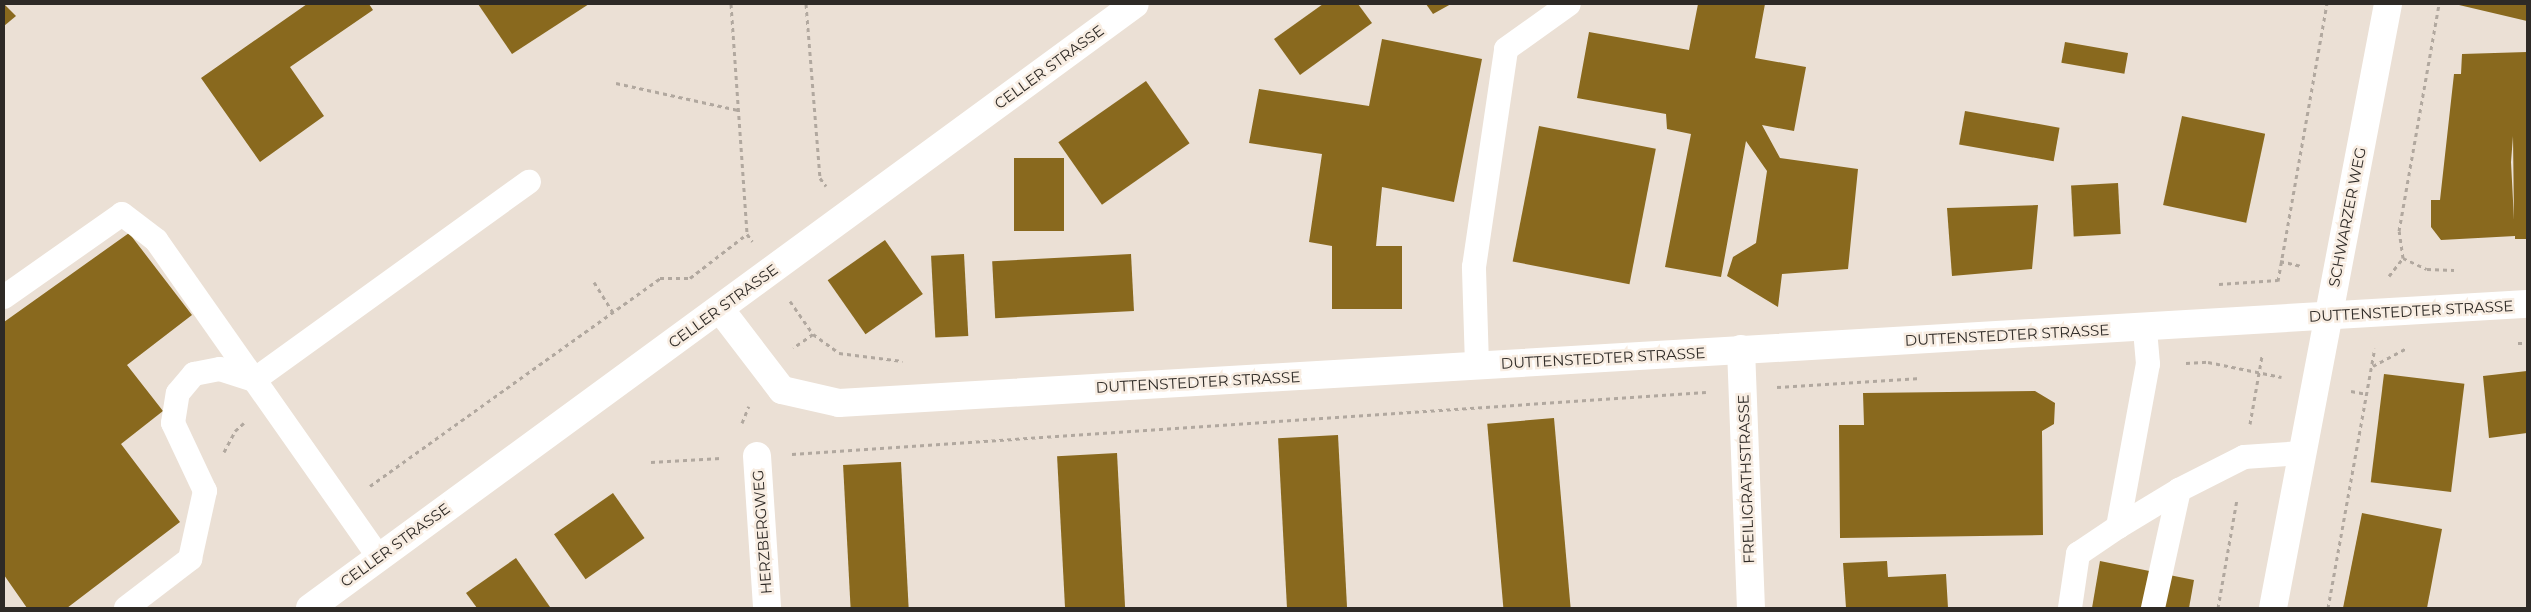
<!DOCTYPE html>
<style>
body{margin:0}
#map{position:relative;width:2531px;height:612px;overflow:hidden;background:#ebe0d5;font-family:Montserrat,sans-serif}
div>[style]{position:absolute}
.building>*{inset:0;background:#89691e;transform-origin:0 0}
.path>*{height:3px;margin-top:-1.5px;transform-origin:0;background:repeating-linear-gradient(90deg,#b1a89f 0 4px,transparent 0 8px)}
.lane>*{height:24px;margin:-12px;padding:0 12px;transform-origin:12px;border-radius:12px;background:#fff}
.street>*{height:28px;margin:-14px;padding:0 14px;transform-origin:14px;border-radius:14px;background:#fff}
.secondary>*{height:28px;margin:-14px;padding:0 14px;transform-origin:14px;border-radius:14px;background:#fff}
.primary>*{height:28px;margin:-14px;padding:0 14px;transform-origin:14px;border-radius:14px;background:#fff}
span{translate:-50% -50%;white-space:nowrap;text-align:center;line-height:1.15;-webkit-text-stroke:5px #f8ede2;paint-order:stroke}
.street-label{font-size:15px;color:#2e2a26}
.frame{position:absolute;inset:0;border:5px solid #2e2a26;pointer-events:none}
</style>
<div id="map">
<div class="building">
<i style="clip-path:polygon(4px 4px,16px 16px,4px 26px)"></i>
<i style="clip-path:polygon(307px 4px,369px 4px,373px 10px,290px 67px,324px 116px,260px 162px,201px 78px)"></i>
<i style="clip-path:polygon(478px 4px,589px 4px,512px 54px)"></i>
<i style="clip-path:polygon(1323px 4px,1358px 4px,1372px 23px,1300px 75px,1274px 39px)"></i>
<i style="clip-path:polygon(1426px 4px,1451px 4px,1433px 14px)"></i>
<i style="clip-path:polygon(1698px 4px,1765px 4px,1755px 58px,1806px 67px,1794px 131px,1762px 125px,1780px 158px,1858px 169px,1848px 269px,1782px 274px,1778px 307px,1727px 276px,1733px 257px,1756px 243px,1767px 171px,1746px 141px,1721px 277px,1665px 267px,1691px 134px,1667px 129px,1666px 114px,1577px 98px,1589px 32px,1689px 50px)"></i>
<i style="clip-path:polygon(2459px 4px,2527px 4px,2527px 21px,2459px 5px)"></i>
<i style="clip-path:polygon(1382px 39px,1482px 59px,1454px 202px,1382px 187px,1376px 246px,1402px 246px,1402px 309px,1332px 309px,1332px 246px,1309px 242px,1322px 154px,1249px 143px,1259px 89px,1369px 106px)"></i>
<i style="left:2065px;top:42px;width:64px;height:21px;rotate:10deg"></i>
<i style="clip-path:polygon(evenodd,2527px 52px,2527px 239px,2515px 239px,2515px 236px,2441px 240px,2431px 227px,2431px 200px,2440px 200px,2454px 74px,2461px 74px,2462px 54px,2527px 52px,2513px 136px,2514px 220px,2511px 162px,2513px 136px)"></i>
<i style="left:1146px;top:81px;width:76px;height:107px;rotate:55deg"></i>
<i style="left:1965px;top:111px;width:96px;height:34px;rotate:10deg"></i>
<i style="left:2182px;top:116px;width:85px;height:91px;rotate:12deg"></i>
<i style="left:1539px;top:126px;width:119px;height:138px;rotate:11deg"></i>
<i style="left:1014px;top:158px;width:50px;height:73px"></i>
<i style="left:2118px;top:183px;width:51px;height:47px;rotate:87deg"></i>
<i style="clip-path:polygon(2038px 205px,2032px 269px,1952px 276px,1947px 208px)"></i>
<i style="clip-path:polygon(129px 233px,192px 315px,127px 365px,163px 411px,121px 444px,180px 522px,67px 608px,27px 608px,4px 575px,4px 322px)"></i>
<i style="left:885px;top:240px;width:66px;height:70px;rotate:55deg"></i>
<i style="left:964px;top:254px;width:82px;height:33px;rotate:87deg"></i>
<i style="left:1131px;top:254px;width:57px;height:139px;rotate:87deg"></i>
<i style="clip-path:polygon(2527px 371px,2527px 433px,2489px 438px,2483px 376px)"></i>
<i style="left:2384px;top:374px;width:81px;height:109px;rotate:7deg"></i>
<i style="clip-path:polygon(2035px 391px,2055px 403px,2054px 424px,2042px 431px,2043px 535px,1840px 538px,1839px 425px,1864px 425px,1863px 393px)"></i>
<i style="left:1554px;top:418px;width:191px;height:67px;rotate:85deg"></i>
<i style="left:1338px;top:435px;width:173px;height:60px;rotate:87deg"></i>
<i style="left:1117px;top:453px;width:155px;height:60px;rotate:87deg"></i>
<i style="left:901px;top:462px;width:146px;height:58px;rotate:87deg"></i>
<i style="left:613px;top:493px;width:55px;height:72px;rotate:55deg"></i>
<i style="clip-path:polygon(2362px 513px,2442px 529px,2427px 608px,2343px 608px)"></i>
<i style="clip-path:polygon(516px 558px,550px 607px,477px 608px,466px 593px)"></i>
<i style="clip-path:polygon(1887px 561px,1888px 577px,1946px 574px,1948px 608px,1846px 608px,1843px 563px)"></i>
<i style="clip-path:polygon(2100px 561px,2194px 580px,2189px 608px,2092px 608px)"></i>
</div>
<div class="path">
<i style="left:731px;top:4px;width:231px;rotate:86deg"></i>
<i style="left:747px;top:234px;width:9px;rotate:54deg"></i>
<i style="left:806px;top:4px;width:175px;rotate:85.4deg"></i>
<i style="left:820px;top:178px;width:10px;rotate:53deg"></i>
<i style="left:616px;top:83px;width:125px;rotate:12.5deg"></i>
<i style="left:2403px;top:258px;width:26px;rotate:25deg"></i>
<i style="left:2427px;top:269px;width:27px;rotate:2deg"></i>
<i style="left:2280px;top:261px;width:22px;rotate:13deg"></i>
<i style="left:2389px;top:276px;width:23px;rotate:-52deg"></i>
<i style="left:2403px;top:258px;width:27px;rotate:-98deg"></i>
<i style="left:2399px;top:231px;width:230px;rotate:-80deg"></i>
<i style="left:2278px;top:281px;width:281px;rotate:-80deg"></i>
<i style="left:594px;top:282px;width:36px;rotate:58deg"></i>
<i style="left:2219px;top:284px;width:59px;rotate:-3.9deg"></i>
<i style="left:790px;top:301px;width:40px;rotate:55.1deg"></i>
<i style="left:813px;top:334px;width:24px;rotate:145deg"></i>
<i style="left:813px;top:334px;width:32px;rotate:36deg"></i>
<i style="left:839px;top:353px;width:64px;rotate:7.1deg"></i>
<i style="left:2518px;top:343px;width:9px"></i>
<i style="left:2186px;top:363px;width:22px;rotate:-3deg"></i>
<i style="left:2208px;top:362px;width:75px;rotate:11.6deg"></i>
<i style="left:2373px;top:366px;width:38px;rotate:-28deg"></i>
<i style="left:1777px;top:387px;width:144px;rotate:-3.6deg"></i>
<i style="left:2351px;top:391px;width:16px;rotate:11deg"></i>
<i style="left:742px;top:423px;width:18px;rotate:-68deg"></i>
<i style="left:2250px;top:424px;width:69px;rotate:-80deg"></i>
<i style="left:224px;top:452px;width:24px;rotate:-62deg"></i>
<i style="left:235px;top:431px;width:12px;rotate:-42deg"></i>
<i style="left:792px;top:454px;width:916px;rotate:-3.88deg"></i>
<i style="left:651px;top:462px;width:70px;rotate:-3.3deg"></i>
<i style="left:370px;top:486px;width:357px;rotate:-35.6deg"></i>
<i style="left:660px;top:278px;width:30px"></i>
<i style="left:690px;top:278px;width:72px;rotate:-37.7deg"></i>
<i style="left:2218px;top:608px;width:111px;rotate:-80.1deg"></i>
<i style="left:2328px;top:608px;width:264px;rotate:-79.8deg"></i>
</div>
<div class="lane">
<i style="left:4px;top:297px;width:144px;rotate:-35.1deg"></i>
<i style="left:122px;top:214px;width:43px;rotate:37.4deg"></i>
<i style="left:156px;top:240px;width:386px;rotate:54.9deg"></i>
<i style="left:1477px;top:365px;width:98px;rotate:-91.8deg"></i>
<i style="left:1474px;top:267px;width:220px;rotate:-81.6deg"></i>
<i style="left:1506px;top:49px;width:77px;rotate:-35.5deg"></i>
<i style="left:2118px;top:527px;width:166px;rotate:-79.6deg"></i>
<i style="left:2148px;top:364px;width:36px;rotate:-95deg"></i>
<i style="left:126px;top:608px;width:81px;rotate:-37.4deg"></i>
<i style="left:190px;top:559px;width:70px;rotate:-77.6deg"></i>
<i style="left:205px;top:491px;width:75px;rotate:-115.2deg"></i>
<i style="left:173px;top:423px;width:30px;rotate:-81deg"></i>
<i style="left:178px;top:393px;width:25px;rotate:-50deg"></i>
<i style="left:194px;top:374px;width:26px;rotate:-11deg"></i>
<i style="left:220px;top:369px;width:36px;rotate:18deg"></i>
<i style="left:254px;top:380px;width:339px;rotate:-35.8deg"></i>
<i style="left:2070px;top:608px;width:55px;rotate:-81.6deg"></i>
<i style="left:2078px;top:554px;width:48px;rotate:-34deg"></i>
<i style="left:2118px;top:527px;width:71px;rotate:-31.2deg"></i>
<i style="left:2179px;top:490px;width:73px;rotate:-26.9deg"></i>
<i style="left:2244px;top:457px;width:58px;rotate:-3.9deg"></i>
<i style="left:2153px;top:608px;width:121px;rotate:-77.6deg"></i>
</div>
<div class="street">
<i style="left:1741px;top:349px;width:259px;rotate:87.8deg"></i>
<i style="left:757px;top:456px;width:152px;rotate:86.2deg"></i>
</div>
<div class="secondary">
<i style="left:720px;top:309px;width:102px;rotate:52.6deg"></i>
<i style="left:782px;top:390px;width:58px;rotate:12.8deg"></i>
<i style="left:839px;top:403px;width:1691px;rotate:-3.36deg"></i>
<i style="left:2273px;top:608px;width:615px;rotate:-79.22deg"></i>
</div>
<div class="primary">
<i style="left:310px;top:608px;width:1022px;rotate:-36.21deg"></i>
</div>
<div class="street-label">
<span style="left:1049px;top:67px;rotate:-36deg">CELLER STRASSE</span>
<span style="left:2347px;top:217px;rotate:-79deg">SCHWARZER WEG</span>
<span style="left:723px;top:306px;rotate:-36deg">CELLER STRASSE</span>
<span style="left:2411px;top:311px;rotate:-3deg">DUTTENSTEDTER STRASSE</span>
<span style="left:2007px;top:335px;rotate:-3deg">DUTTENSTEDTER STRASSE</span>
<span style="left:1603px;top:358px;rotate:-3deg">DUTTENSTEDTER STRASSE</span>
<span style="left:1198px;top:382px;rotate:-3deg">DUTTENSTEDTER STRASSE</span>
<span style="left:1746px;top:479px;rotate:-92deg">FREILIGRATHSTRASSE</span>
<span style="left:762px;top:532px;rotate:-94deg">HERZBERGWEG</span>
<span style="left:395px;top:545px;rotate:-36deg">CELLER STRASSE</span>
</div>
<div class="frame"></div>
</div>
